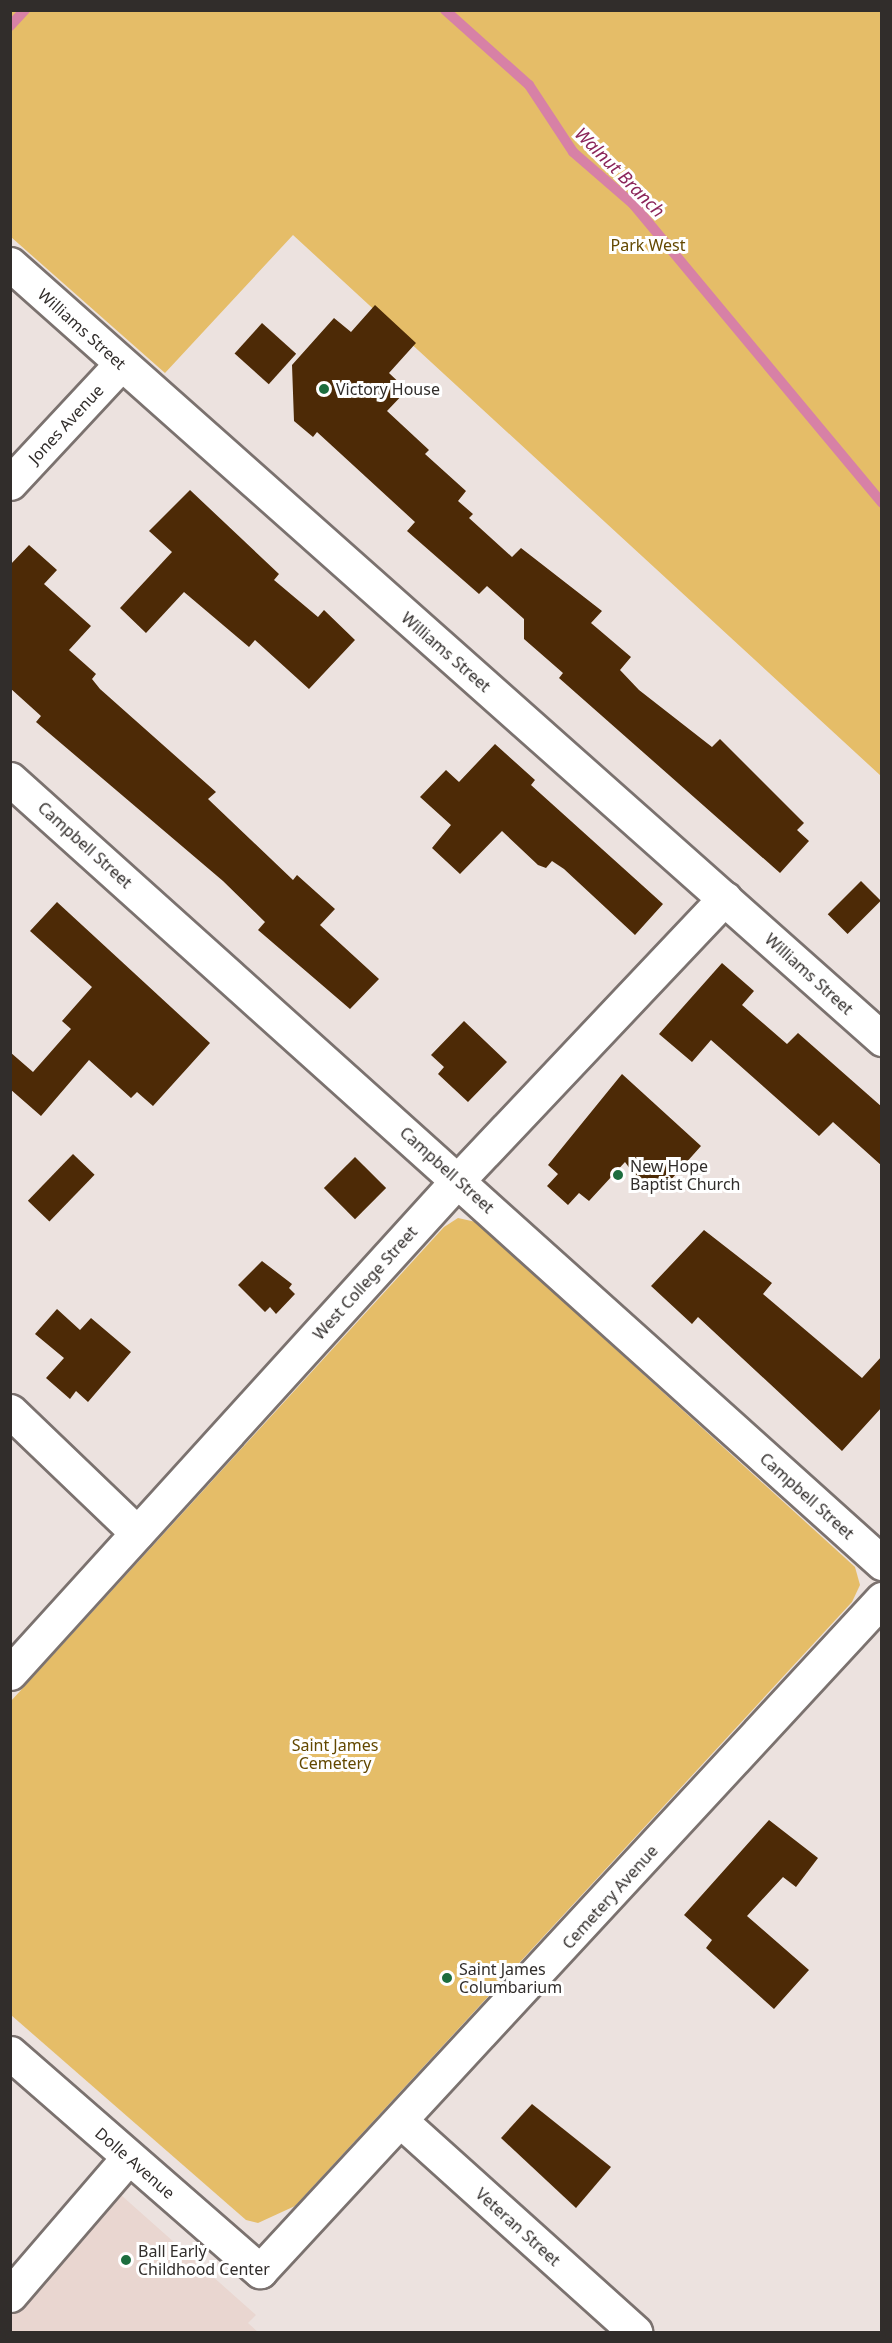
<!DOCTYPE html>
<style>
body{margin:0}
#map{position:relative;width:892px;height:2343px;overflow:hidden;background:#ece2df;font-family:"Noto Sans",sans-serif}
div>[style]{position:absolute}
.built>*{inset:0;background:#e9d6d0}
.green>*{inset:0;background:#e5bd68}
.stream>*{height:10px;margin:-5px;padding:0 5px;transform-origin:5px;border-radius:5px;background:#d781a6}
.building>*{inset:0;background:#4d2a06;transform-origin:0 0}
.roads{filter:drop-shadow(2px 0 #7b726f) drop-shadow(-2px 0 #7b726f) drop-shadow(0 2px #7b726f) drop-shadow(0 -2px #7b726f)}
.minor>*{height:33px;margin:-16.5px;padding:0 16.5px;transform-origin:16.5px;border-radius:16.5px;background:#fff}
.dots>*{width:16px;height:16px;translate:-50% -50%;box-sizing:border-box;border:3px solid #fff;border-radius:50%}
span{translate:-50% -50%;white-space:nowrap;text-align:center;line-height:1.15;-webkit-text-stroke:6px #fff;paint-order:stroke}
.park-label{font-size:16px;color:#634800}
.street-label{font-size:16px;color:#312d2b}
.poi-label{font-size:16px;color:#312d2b}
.left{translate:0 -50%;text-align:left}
.water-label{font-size:18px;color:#8b265a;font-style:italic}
.frame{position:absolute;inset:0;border:12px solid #312d2b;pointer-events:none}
</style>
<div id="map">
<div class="built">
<i style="clip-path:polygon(121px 2195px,256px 2315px,248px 2323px,258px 2332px,11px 2332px,11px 2314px,104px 2205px)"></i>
</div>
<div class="green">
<i style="clip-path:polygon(11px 11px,881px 11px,881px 776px,293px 235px,165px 373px,11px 237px)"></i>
<i style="clip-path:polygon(458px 1218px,476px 1222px,855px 1567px,860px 1585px,852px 1602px,295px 2206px,258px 2223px,246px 2220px,11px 2015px,11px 1701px,444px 1227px)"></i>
</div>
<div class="stream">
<i style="left:445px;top:10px;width:113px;rotate:41.8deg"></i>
<i style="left:529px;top:85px;width:80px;rotate:56.7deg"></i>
<i style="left:573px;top:152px;width:79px;rotate:40.9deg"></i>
<i style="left:633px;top:204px;width:389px;rotate:50.2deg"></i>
<i style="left:10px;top:26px;width:22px;rotate:-47deg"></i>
</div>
<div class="building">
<i style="clip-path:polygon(375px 305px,416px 343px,389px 373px,407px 390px,387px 411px,429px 450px,425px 454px,466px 491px,458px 501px,473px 514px,469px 518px,512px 557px,521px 548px,602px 611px,591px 623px,631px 657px,620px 670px,639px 690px,712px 747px,720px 739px,804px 823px,797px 830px,809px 841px,780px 873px,559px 678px,563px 673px,524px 639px,524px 619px,487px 586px,479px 594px,407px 531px,415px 522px,317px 432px,313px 437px,294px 421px,292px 365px,334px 318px,351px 332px)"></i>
<i style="left:262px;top:323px;width:46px;height:41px;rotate:42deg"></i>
<i style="clip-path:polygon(190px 490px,279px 574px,274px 580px,318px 617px,324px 610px,355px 640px,309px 689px,255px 640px,249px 647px,184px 592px,146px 633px,120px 608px,172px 552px,149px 531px)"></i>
<i style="clip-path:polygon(29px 545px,57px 570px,44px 584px,91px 626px,69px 650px,96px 674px,92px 679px,100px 689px,216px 792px,208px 799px,293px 880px,297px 875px,335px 909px,320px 925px,379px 979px,350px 1009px,258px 930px,265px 922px,223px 881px,36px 722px,41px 716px,10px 688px,10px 565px)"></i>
<i style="clip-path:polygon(495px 744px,535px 780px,531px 785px,663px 904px,635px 935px,564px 869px,552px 861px,546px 868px,538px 865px,502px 831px,460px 874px,432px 848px,451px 825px,420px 797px,446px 770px,459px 782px)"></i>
<i style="left:861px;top:881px;width:28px;height:47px;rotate:45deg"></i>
<i style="clip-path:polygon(57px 902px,210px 1043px,153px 1106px,137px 1092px,131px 1098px,89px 1060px,41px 1116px,10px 1089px,10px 1052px,33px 1072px,71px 1029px,62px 1021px,92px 987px,30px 931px)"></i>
<i style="clip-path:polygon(722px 963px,754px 991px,742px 1005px,787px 1044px,798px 1033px,882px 1107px,882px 1166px,833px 1122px,819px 1136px,711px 1040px,692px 1062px,659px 1034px)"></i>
<i style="clip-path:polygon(464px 1021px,507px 1062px,468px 1102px,438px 1074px,444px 1067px,431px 1055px)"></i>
<i style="clip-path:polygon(622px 1074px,701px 1146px,660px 1192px,646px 1179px,641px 1184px,625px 1162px,589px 1201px,579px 1193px,568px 1205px,547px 1186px,558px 1174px,548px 1165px)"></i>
<i style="left:73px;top:1154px;width:30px;height:65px;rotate:44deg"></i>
<i style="left:355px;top:1157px;width:44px;height:44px;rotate:45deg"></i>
<i style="clip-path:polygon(704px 1230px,772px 1283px,763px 1294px,862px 1378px,882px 1356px,882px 1407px,842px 1451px,698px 1317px,692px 1324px,651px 1286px)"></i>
<i style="clip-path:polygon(262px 1261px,292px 1284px,289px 1288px,295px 1294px,276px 1314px,270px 1307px,265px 1312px,238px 1285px)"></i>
<i style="clip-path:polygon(57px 1309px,80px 1330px,91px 1318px,131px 1352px,88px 1402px,76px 1391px,70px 1399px,46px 1378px,64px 1358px,35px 1334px)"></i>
<i style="clip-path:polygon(769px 1820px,818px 1858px,796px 1887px,783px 1877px,747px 1916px,809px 1970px,774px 2009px,706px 1948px,712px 1940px,684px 1915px)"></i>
<i style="clip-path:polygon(532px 2104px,611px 2167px,576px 2208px,501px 2138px)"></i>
</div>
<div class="roads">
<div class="minor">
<i style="left:10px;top:264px;width:1167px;rotate:41.63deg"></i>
<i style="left:10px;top:483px;width:163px;rotate:-47deg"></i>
<i style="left:10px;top:779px;width:1173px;rotate:41.96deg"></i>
<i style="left:10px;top:1411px;width:176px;rotate:43.8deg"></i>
<i style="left:10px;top:1673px;width:666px;rotate:-47.74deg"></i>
<i style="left:458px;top:1180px;width:388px;rotate:-46.6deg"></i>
<i style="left:10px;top:2053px;width:332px;rotate:41.1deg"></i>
<i style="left:260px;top:2271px;width:916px;rotate:-47.21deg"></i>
<i style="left:402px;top:2122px;width:314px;rotate:42deg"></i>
<i style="left:10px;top:2295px;width:181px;rotate:-49.3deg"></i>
</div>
</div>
<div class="dots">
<i style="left:324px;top:389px;background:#1c6d3e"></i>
<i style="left:618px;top:1175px;background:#1c6d3e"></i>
<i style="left:447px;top:1978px;background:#1c6d3e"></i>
<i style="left:126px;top:2260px;background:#1c6d3e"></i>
</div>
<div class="park-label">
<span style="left:648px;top:245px">Park West</span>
<span style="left:335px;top:1754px">Saint James<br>Cemetery</span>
</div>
<div class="street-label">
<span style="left:82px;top:329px;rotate:42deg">Williams Street</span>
<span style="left:66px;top:424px;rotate:-47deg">Jones Avenue</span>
<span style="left:446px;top:652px;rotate:41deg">Williams Street</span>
<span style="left:85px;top:845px;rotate:42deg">Campbell Street</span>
<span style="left:809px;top:974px;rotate:42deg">Williams Street</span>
<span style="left:447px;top:1170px;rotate:42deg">Campbell Street</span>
<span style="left:365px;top:1283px;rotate:-48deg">West College Street</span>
<span style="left:807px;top:1496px;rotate:42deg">Campbell Street</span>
<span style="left:610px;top:1897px;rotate:-48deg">Cemetery Avenue</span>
<span style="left:135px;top:2163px;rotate:41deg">Dolle Avenue</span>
<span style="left:518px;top:2227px;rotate:42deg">Veteran Street</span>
</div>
<div class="poi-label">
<span class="left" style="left:336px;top:389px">Victory House</span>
<span class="left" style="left:630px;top:1175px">New Hope<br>Baptist Church</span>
<span class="left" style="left:459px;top:1978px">Saint James<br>Columbarium</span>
<span class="left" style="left:138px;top:2260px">Ball Early<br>Childhood Center</span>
</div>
<div class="water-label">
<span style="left:620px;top:172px;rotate:45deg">Walnut Branch</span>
</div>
<div class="frame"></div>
</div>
